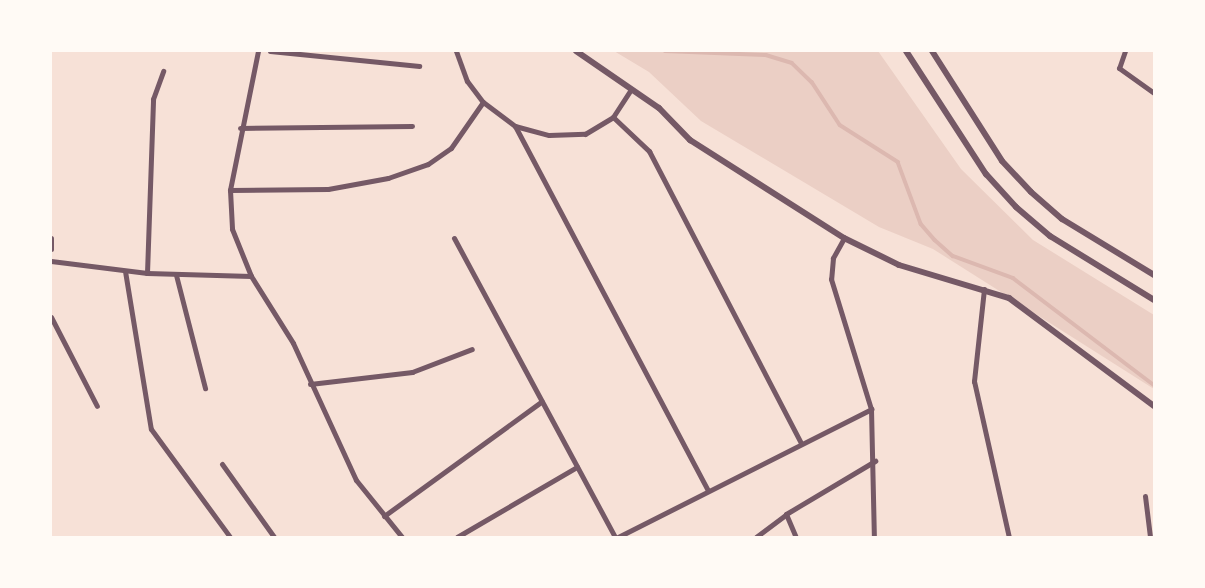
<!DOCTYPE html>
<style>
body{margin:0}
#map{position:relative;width:1205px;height:588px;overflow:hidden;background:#f7e1d7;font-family:"Source Sans 3",sans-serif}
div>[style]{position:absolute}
.green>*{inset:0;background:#ebcfc5}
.stream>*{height:3.5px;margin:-1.75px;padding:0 1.75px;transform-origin:1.75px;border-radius:1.75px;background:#dcb8b0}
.minor>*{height:5px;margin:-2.5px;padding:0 2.5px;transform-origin:2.5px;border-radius:2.5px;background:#755966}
.tertiary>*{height:6px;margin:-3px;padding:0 3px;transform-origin:3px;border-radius:3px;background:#755966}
span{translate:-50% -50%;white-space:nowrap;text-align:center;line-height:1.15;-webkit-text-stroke:6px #fffaf5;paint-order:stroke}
.frame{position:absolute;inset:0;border:52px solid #fffaf5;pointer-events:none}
</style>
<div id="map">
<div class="green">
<i style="clip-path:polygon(614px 51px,878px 51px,961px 169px,1033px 240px,1154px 315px,1154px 389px,933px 249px,879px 227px,701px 121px,649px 72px)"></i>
</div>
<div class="stream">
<i style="left:665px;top:51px;width:101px;rotate:2.3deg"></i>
<i style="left:766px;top:55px;width:27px;rotate:17deg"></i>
<i style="left:792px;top:63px;width:28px;rotate:44deg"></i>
<i style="left:812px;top:82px;width:51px;rotate:56.9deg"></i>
<i style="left:840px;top:125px;width:69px;rotate:32.5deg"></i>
<i style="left:898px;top:162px;width:66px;rotate:69.6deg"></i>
<i style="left:921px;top:224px;width:21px;rotate:49deg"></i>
<i style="left:935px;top:240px;width:24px;rotate:42deg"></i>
<i style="left:953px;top:256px;width:64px;rotate:20.1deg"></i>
<i style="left:1013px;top:278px;width:177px;rotate:37.2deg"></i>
</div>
<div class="minor">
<i style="left:258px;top:51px;width:142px;rotate:101.4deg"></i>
<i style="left:230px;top:190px;width:39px;rotate:87deg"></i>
<i style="left:232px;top:229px;width:51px;rotate:68deg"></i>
<i style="left:251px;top:276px;width:79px;rotate:57.9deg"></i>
<i style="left:293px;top:343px;width:151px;rotate:65.3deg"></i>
<i style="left:356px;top:480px;width:73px;rotate:51.1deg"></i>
<i style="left:270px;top:51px;width:150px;rotate:5.7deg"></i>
<i style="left:456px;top:51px;width:32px;rotate:70deg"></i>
<i style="left:467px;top:81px;width:26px;rotate:53deg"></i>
<i style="left:483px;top:102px;width:40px;rotate:37deg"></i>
<i style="left:515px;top:126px;width:35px;rotate:15deg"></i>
<i style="left:549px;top:135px;width:36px;rotate:-2deg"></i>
<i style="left:585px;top:134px;width:33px;rotate:-31deg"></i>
<i style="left:613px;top:117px;width:33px;rotate:-57deg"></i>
<i style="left:1125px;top:51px;width:18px;rotate:109deg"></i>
<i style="left:1119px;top:68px;width:43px;rotate:35.5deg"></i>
<i style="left:613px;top:117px;width:50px;rotate:43.4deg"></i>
<i style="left:649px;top:151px;width:329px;rotate:62.5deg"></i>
<i style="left:515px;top:126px;width:412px;rotate:62.1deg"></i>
<i style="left:240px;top:128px;width:172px;rotate:-0.7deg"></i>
<i style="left:230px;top:190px;width:98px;rotate:-0.6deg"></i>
<i style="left:328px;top:189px;width:61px;rotate:-10.4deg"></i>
<i style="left:388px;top:178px;width:42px;rotate:-19.3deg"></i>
<i style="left:428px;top:164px;width:28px;rotate:-35deg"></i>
<i style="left:451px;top:148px;width:56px;rotate:-55.2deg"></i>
<i style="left:51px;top:238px;width:11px;rotate:90deg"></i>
<i style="left:454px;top:238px;width:340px;rotate:61.7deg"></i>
<i style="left:844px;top:238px;width:23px;rotate:119deg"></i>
<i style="left:833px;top:258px;width:21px;rotate:95deg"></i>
<i style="left:831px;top:279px;width:136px;rotate:72.9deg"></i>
<i style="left:871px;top:409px;width:128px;rotate:88.7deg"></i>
<i style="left:51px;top:261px;width:97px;rotate:7.1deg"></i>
<i style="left:147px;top:273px;width:104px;rotate:1.7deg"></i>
<i style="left:125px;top:271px;width:160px;rotate:80.7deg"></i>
<i style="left:151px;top:429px;width:134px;rotate:53.8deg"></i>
<i style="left:147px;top:273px;width:174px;rotate:-88deg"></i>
<i style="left:153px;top:99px;width:30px;rotate:-70deg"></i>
<i style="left:176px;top:275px;width:117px;rotate:75.6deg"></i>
<i style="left:984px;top:289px;width:93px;rotate:96.2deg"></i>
<i style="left:974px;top:381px;width:160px;rotate:77.4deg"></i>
<i style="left:51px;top:317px;width:100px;rotate:62.7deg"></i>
<i style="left:310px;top:384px;width:103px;rotate:-6.7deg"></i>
<i style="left:412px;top:372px;width:64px;rotate:-21deg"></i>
<i style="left:222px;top:464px;width:90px;rotate:54.5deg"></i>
<i style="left:1145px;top:496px;width:41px;rotate:83deg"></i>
<i style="left:786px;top:514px;width:25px;rotate:67deg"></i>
<i style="left:384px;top:516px;width:195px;rotate:-36deg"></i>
<i style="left:457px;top:537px;width:139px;rotate:-30.3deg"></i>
<i style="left:618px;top:537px;width:284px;rotate:-26.8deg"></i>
<i style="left:756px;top:537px;width:38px;rotate:-37deg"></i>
<i style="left:786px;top:514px;width:104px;rotate:-30.8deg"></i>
</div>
<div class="tertiary">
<i style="left:576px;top:51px;width:101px;rotate:34.5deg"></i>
<i style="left:659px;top:108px;width:45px;rotate:45.9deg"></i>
<i style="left:690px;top:140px;width:183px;rotate:32.5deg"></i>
<i style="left:844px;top:238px;width:61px;rotate:26.1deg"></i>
<i style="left:899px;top:265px;width:115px;rotate:16.7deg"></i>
<i style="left:1009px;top:298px;width:181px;rotate:36.7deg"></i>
<i style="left:906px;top:51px;width:147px;rotate:57deg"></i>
<i style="left:986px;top:174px;width:45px;rotate:47.7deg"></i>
<i style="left:1016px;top:207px;width:45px;rotate:40.5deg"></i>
<i style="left:1050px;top:236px;width:122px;rotate:31.6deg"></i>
<i style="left:932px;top:51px;width:130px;rotate:57.5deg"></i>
<i style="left:1002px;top:161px;width:42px;rotate:46.9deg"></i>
<i style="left:1031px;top:192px;width:41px;rotate:41.1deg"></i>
<i style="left:1062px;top:219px;width:108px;rotate:31.3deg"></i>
</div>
<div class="frame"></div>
</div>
